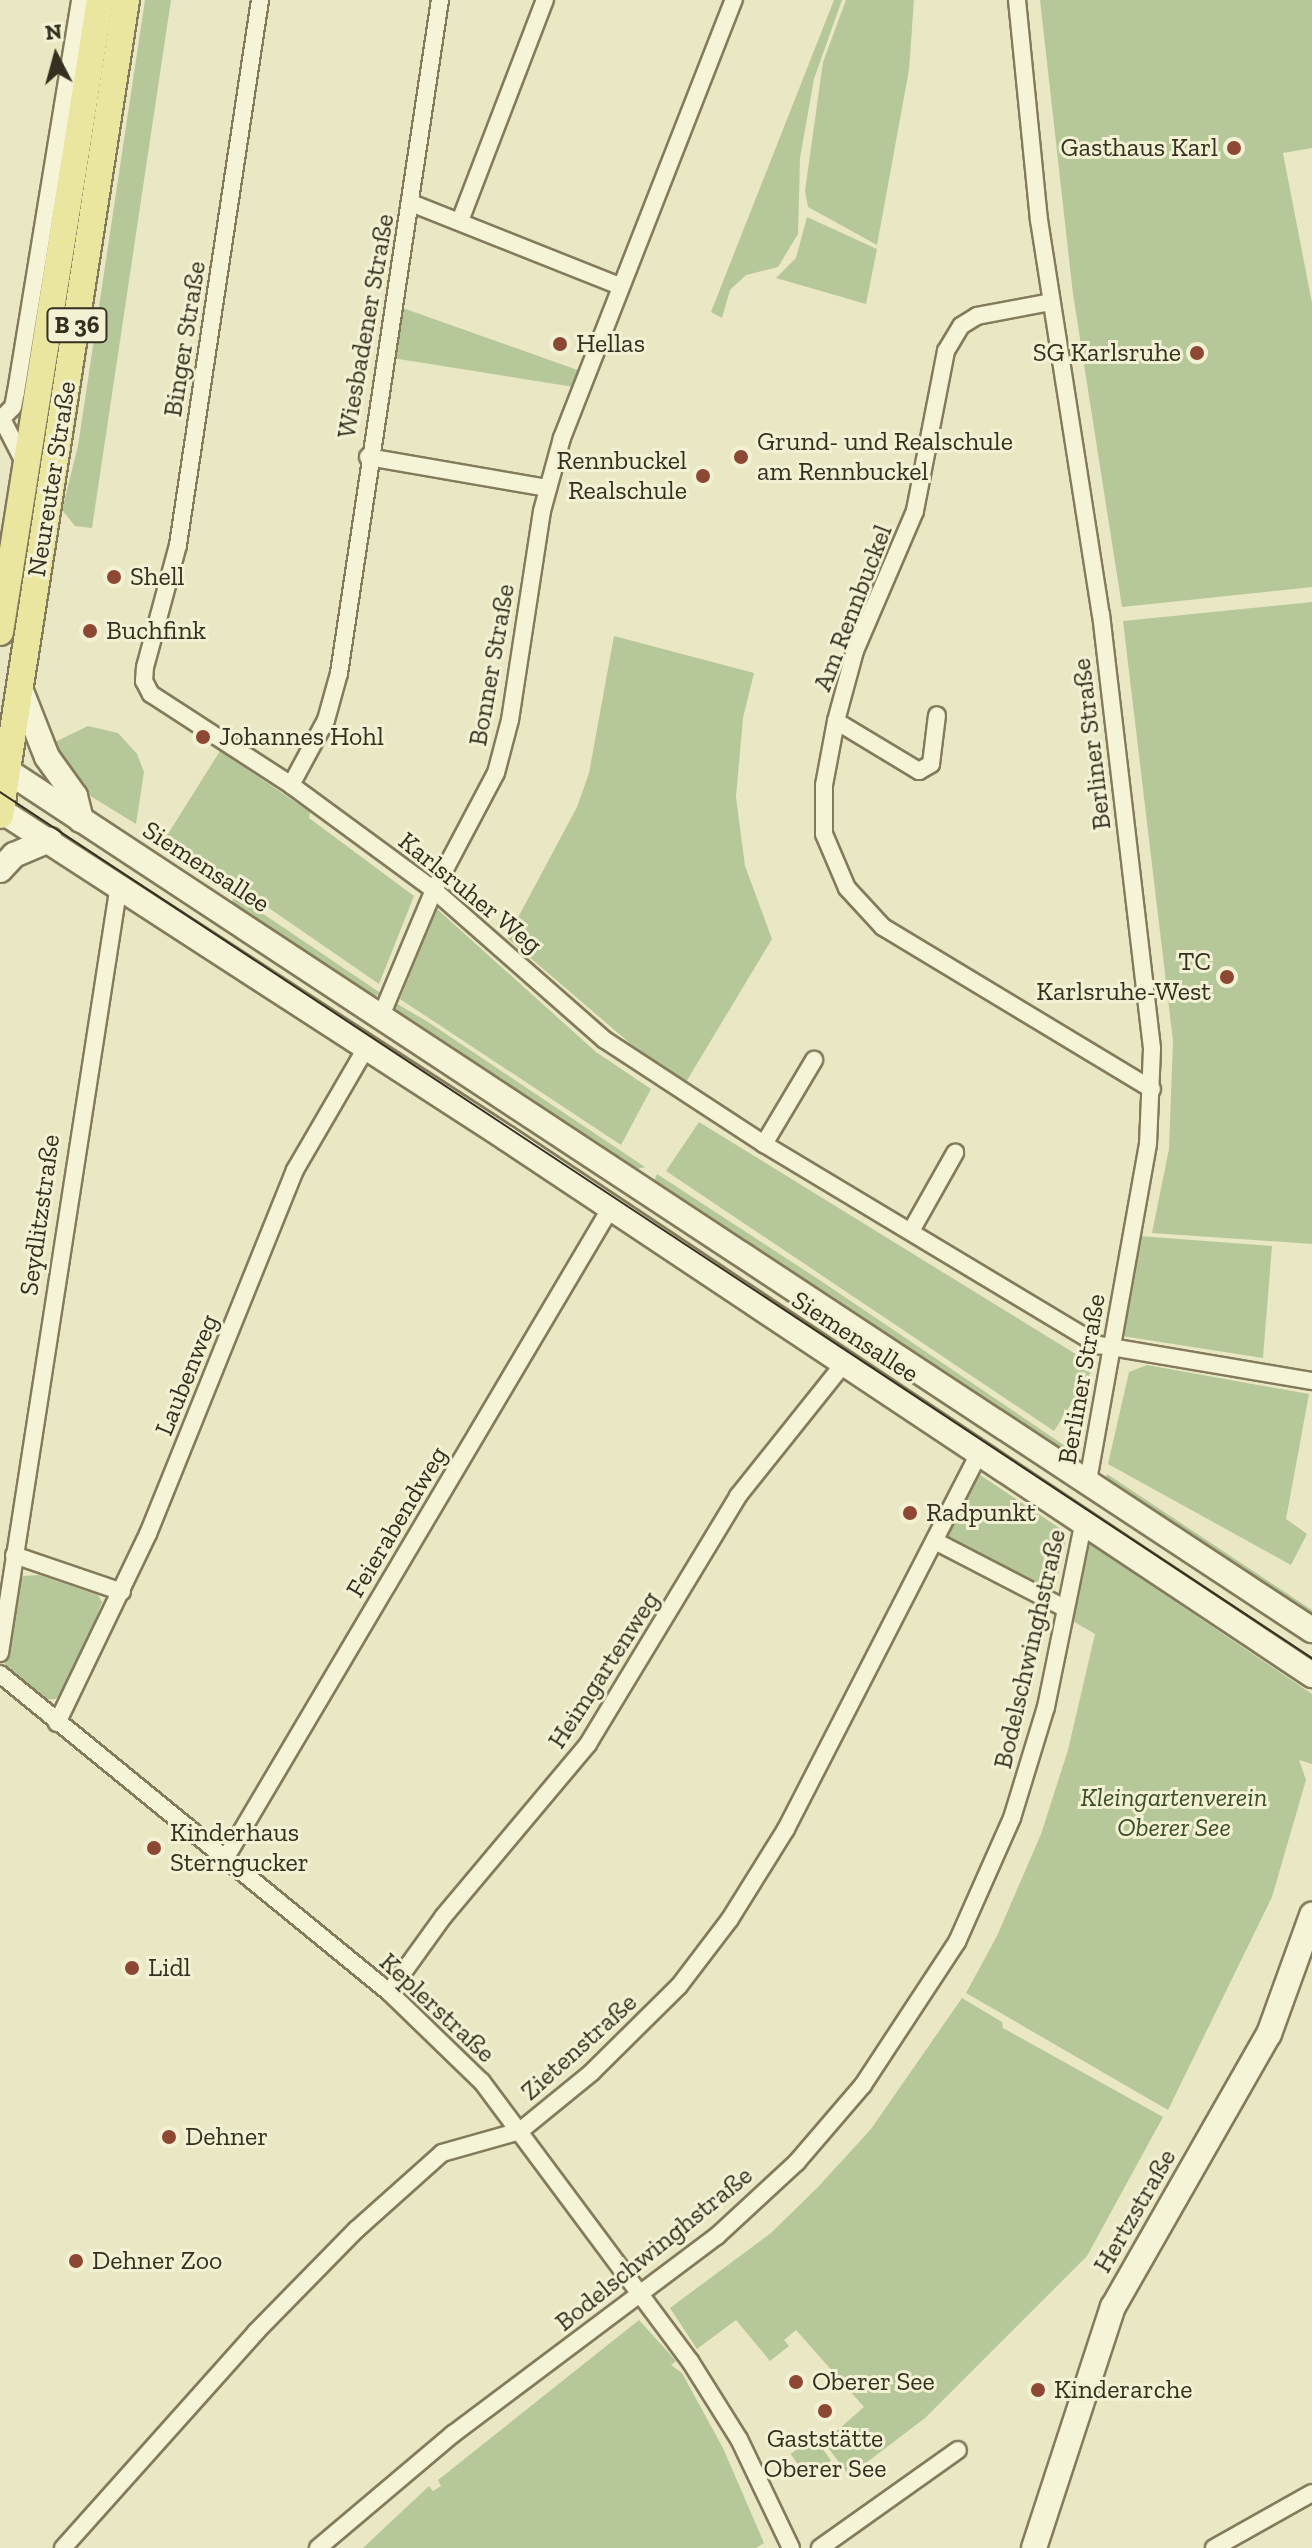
<!DOCTYPE html>
<meta charset="utf-8">
<style>
body{margin:0}
#map{position:relative;width:1312px;height:2548px;overflow:hidden;background:#eae8c4;font-family:"Zilla Slab",serif}
div>[style]{position:absolute}
.green>*{inset:0;background:#b6c799;transform-origin:0 0}
.roads{filter:drop-shadow(2px 0 #837b5c) drop-shadow(-2px 0 #837b5c) drop-shadow(0 2px #837b5c) drop-shadow(0 -2px #837b5c)}
.street>*{height:16px;margin:-8px;padding:0 8px;transform-origin:8px;border-radius:8px;background:#f5f4d7}
.secondary>*{height:24px;margin:-12px;padding:0 12px;transform-origin:12px;border-radius:12px;background:#f5f4d7}
.primary>*{height:26px;margin:-13px;padding:0 13px;transform-origin:13px;border-radius:13px;background:#eae69f}
.tram>*{height:2px;margin:-1px;padding:0 1px;transform-origin:1px;border-radius:1px;background:#342f1f}
.dots>*{width:22px;height:22px;translate:-50% -50%;box-sizing:border-box;border:4px solid #f2f1d3;border-radius:50%}
span{translate:-50% -50%;white-space:nowrap;text-align:center;line-height:1.15;-webkit-text-stroke:6px #f2f1d3;paint-order:stroke}
.shield-label span{padding:2px 6px;background:#f2f1d3;border:2px solid;border-radius:6px;-webkit-text-stroke-width:0}
.shield-label{font-size:24px;color:#342f1f;font-weight:700}
.poi-label{font-size:26px;color:#342f1f}
.right{translate:-100% -50%;text-align:right}
.left{translate:0 -50%;text-align:left}
.street-label{font-size:26px;color:#342f1f}
.park-label{font-size:26px;color:#3b4f27;font-style:italic}
.north{position:absolute;left:16px;top:16px;width:80px;height:80px;-webkit-text-stroke:6px #f2f1d3;paint-order:stroke;rotate:354deg;font-size:22px;font-weight:700;line-height:32px;text-align:center;color:#342f1f}
.north::after{content:'';display:block;margin:auto;width:28px;height:36px;background:#342f1f;clip-path:polygon(50% 0,100% 100%,50% 72%,0 100%)}
</style>
<div id="map">
<div class="green">
<i style="clip-path:polygon(135px 0,141px 0,74px 437px,69px 436px)"></i>
<i style="clip-path:polygon(145px 0,171px 0,92px 528px,75px 526px,62px 510px,78px 446px)"></i>
<i style="clip-path:polygon(834px 0,842px 0,814px 79px,800px 158px,798px 234px,778px 267px,746px 275px,730px 290px,722px 318px,711px 312px)"></i>
<i style="clip-path:polygon(846px 0,914px 0,909px 70px,877px 245px,808px 207px,805px 191px,823px 62px)"></i>
<i style="clip-path:polygon(1040px 0,1312px 0,1312px 148px,1283px 153px,1312px 303px,1312px 587px,1122px 607px,1073px 294px)"></i>
<i style="clip-path:polygon(807px 217px,877px 249px,866px 304px,776px 278px,796px 258px)"></i>
<i style="clip-path:polygon(397px 306px,586px 373px,580px 388px,386px 357px)"></i>
<i style="clip-path:polygon(1312px 602px,1312px 1244px,1152px 1233px,1169px 1149px,1173px 1041px,1123px 621px)"></i>
<i style="clip-path:polygon(614px 636px,754px 673px,743px 718px,736px 797px,745px 866px,772px 939px,686px 1082px,632px 1045px,507px 938px,577px 807px,589px 773px)"></i>
<i style="clip-path:polygon(88px 726px,118px 733px,137px 754px,144px 772px,136px 824px,92px 797px,69px 773px,51px 744px)"></i>
<i style="clip-path:polygon(220px 751px,310px 812px,309px 818px,414px 896px,379px 984px,166px 837px)"></i>
<i style="clip-path:polygon(235px 895px,382px 994px,374px 996px,232px 902px)"></i>
<i style="clip-path:polygon(437px 909px,596px 1052px,651px 1089px,621px 1145px,400px 999px)"></i>
<i style="clip-path:polygon(394px 1002px,428px 1022px,645px 1167px,637px 1169px,393px 1011px)"></i>
<i style="clip-path:polygon(699px 1122px,1095px 1366px,1054px 1431px,666px 1171px)"></i>
<i style="clip-path:polygon(657px 1174px,821px 1281px,1080px 1456px,1073px 1459px,654px 1181px)"></i>
<i style="clip-path:polygon(1139px 1236px,1272px 1246px,1263px 1358px,1122px 1336px)"></i>
<i style="clip-path:polygon(1147px 1365px,1309px 1394px,1286px 1519px,1307px 1534px,1291px 1565px,1108px 1464px,1129px 1372px)"></i>
<i style="clip-path:polygon(1107px 1474px,1312px 1610px,1312px 1616px,1105px 1480px)"></i>
<i style="clip-path:polygon(980px 1475px,1067px 1533px,1054px 1594px,946px 1539px)"></i>
<i style="clip-path:polygon(1090px 1544px,1312px 1694px,1312px 1764px,1299px 1760px,1306px 1780px,1272px 1897px,1168px 2110px,966px 1993px,997px 1936px,1041px 1834px,1068px 1750px,1095px 1634px,1071px 1620px)"></i>
<i style="clip-path:polygon(39px 1575px,98px 1595px,102px 1602px,68px 1691px,55px 1699px,44px 1700px,5px 1664px,17px 1585px,23px 1576px)"></i>
<i style="clip-path:polygon(962px 1998px,1002px 2022px,1003px 2028px,1163px 2117px,1087px 2256px,925px 2418px,849px 2476px,824px 2442px,864px 2407px,796px 2330px,784px 2340px,789px 2346px,770px 2361px,736px 2320px,697px 2349px,670px 2308px,771px 2233px,818px 2187px,871px 2129px)"></i>
<i style="clip-path:polygon(639px 2320px,676px 2361px,671px 2365px,682px 2373px,723px 2448px,764px 2543px,756px 2548px,363px 2548px,429px 2486px,433px 2491px,441px 2486px,438px 2480px)"></i>
<i style="left:814px;top:2437px;width:29px;height:29px;rotate:54deg"></i>
</div>
<div class="roads">
<div class="street">
<i style="left:260px;top:0;width:551px;rotate:98.56deg"></i>
<i style="left:178px;top:545px;width:126px;rotate:105.1deg"></i>
<i style="left:145px;top:667px;width:14px;rotate:94deg"></i>
<i style="left:144px;top:681px;width:15px;rotate:62deg"></i>
<i style="left:151px;top:694px;width:167px;rotate:33deg"></i>
<i style="left:291px;top:785px;width:177px;rotate:36.3deg"></i>
<i style="left:434px;top:890px;width:227px;rotate:41.3deg"></i>
<i style="left:605px;top:1040px;width:190px;rotate:33.2deg"></i>
<i style="left:764px;top:1144px;width:391px;rotate:31deg"></i>
<i style="left:1099px;top:1345px;width:216px;rotate:9.6deg"></i>
<i style="left:1017px;top:0;width:221px;rotate:84.3deg"></i>
<i style="left:1039px;top:220px;width:399px;rotate:81.1deg"></i>
<i style="left:1101px;top:614px;width:438px;rotate:83.3deg"></i>
<i style="left:1152px;top:1049px;width:95px;rotate:92.4deg"></i>
<i style="left:1148px;top:1144px;width:343px;rotate:100.1deg"></i>
<i style="left:411px;top:203px;width:225px;rotate:21.7deg"></i>
<i style="left:460px;top:221px;width:237px;rotate:-69deg"></i>
<i style="left:1051px;top:302px;width:75px;rotate:169.3deg"></i>
<i style="left:977px;top:316px;width:19px;rotate:148deg"></i>
<i style="left:961px;top:326px;width:29px;rotate:121deg"></i>
<i style="left:946px;top:351px;width:163px;rotate:101deg"></i>
<i style="left:915px;top:511px;width:152px;rotate:113.2deg"></i>
<i style="left:855px;top:651px;width:73px;rotate:105.2deg"></i>
<i style="left:836px;top:721px;width:65px;rotate:100.6deg"></i>
<i style="left:824px;top:785px;width:49px;rotate:90deg"></i>
<i style="left:824px;top:834px;width:59px;rotate:66.9deg"></i>
<i style="left:847px;top:888px;width:53px;rotate:47.3deg"></i>
<i style="left:883px;top:927px;width:314px;rotate:31.1deg"></i>
<i style="left:2px;top:419px;width:51px;rotate:62.9deg"></i>
<i style="left:0;top:420px;width:18px;rotate:-45deg"></i>
<i style="left:13px;top:407px;width:15px;rotate:-79deg"></i>
<i style="left:16px;top:392px;width:397px;rotate:-80.7deg"></i>
<i style="left:368px;top:457px;width:182px;rotate:9.8deg"></i>
<i style="left:836px;top:721px;width:97px;rotate:31.1deg"></i>
<i style="left:919px;top:771px;width:14px;rotate:-30deg"></i>
<i style="left:931px;top:764px;width:49px;rotate:-83deg"></i>
<i style="left:291px;top:785px;width:74px;rotate:-61.7deg"></i>
<i style="left:326px;top:720px;width:49px;rotate:-74.5deg"></i>
<i style="left:339px;top:673px;width:681px;rotate:-81.47deg"></i>
<i style="left:381px;top:1016px;width:137px;rotate:-67.2deg"></i>
<i style="left:434px;top:890px;width:132px;rotate:-62.1deg"></i>
<i style="left:496px;top:773px;width:55px;rotate:-75.2deg"></i>
<i style="left:510px;top:720px;width:211px;rotate:-81.3deg"></i>
<i style="left:542px;top:511px;width:76px;rotate:-74.7deg"></i>
<i style="left:562px;top:438px;width:471px;rotate:-68.6deg"></i>
<i style="left:764px;top:1144px;width:98px;rotate:-59.2deg"></i>
<i style="left:911px;top:1231px;width:90px;rotate:-60.6deg"></i>
<i style="left:935px;top:1541px;width:145px;rotate:27.4deg"></i>
<i style="left:14px;top:1555px;width:114px;rotate:18.9deg"></i>
<i style="left:0;top:1653px;width:778px;rotate:-81.2deg"></i>
<i style="left:0;top:1674px;width:502px;rotate:39.27deg"></i>
<i style="left:389px;top:1992px;width:129px;rotate:44.1deg"></i>
<i style="left:482px;top:2082px;width:348px;rotate:53.3deg"></i>
<i style="left:690px;top:2361px;width:92px;rotate:57.9deg"></i>
<i style="left:739px;top:2439px;width:121px;rotate:64.5deg"></i>
<i style="left:57px;top:1723px;width:210px;rotate:-64.3deg"></i>
<i style="left:148px;top:1534px;width:393px;rotate:-68deg"></i>
<i style="left:295px;top:1170px;width:141px;rotate:-59.8deg"></i>
<i style="left:225px;top:1859px;width:755px;rotate:-59.36deg"></i>
<i style="left:389px;top:1992px;width:92px;rotate:-54.2deg"></i>
<i style="left:443px;top:1917px;width:226px;rotate:-50deg"></i>
<i style="left:588px;top:1744px;width:290px;rotate:-58.8deg"></i>
<i style="left:738px;top:1496px;width:170px;rotate:-51.4deg"></i>
<i style="left:63px;top:2548px;width:290px;rotate:-48.2deg"></i>
<i style="left:256px;top:2332px;width:143px;rotate:-45.6deg"></i>
<i style="left:356px;top:2230px;width:115px;rotate:-41.8deg"></i>
<i style="left:442px;top:2153px;width:81px;rotate:-15.8deg"></i>
<i style="left:520px;top:2131px;width:92px;rotate:-39.2deg"></i>
<i style="left:591px;top:2073px;width:124px;rotate:-44.7deg"></i>
<i style="left:679px;top:1986px;width:84px;rotate:-52.7deg"></i>
<i style="left:730px;top:1919px;width:106px;rotate:-58.1deg"></i>
<i style="left:786px;top:1829px;width:424px;rotate:-62.8deg"></i>
<i style="left:318px;top:2548px;width:177px;rotate:-40.2deg"></i>
<i style="left:453px;top:2434px;width:330px;rotate:-36.9deg"></i>
<i style="left:717px;top:2236px;width:109px;rotate:-42.8deg"></i>
<i style="left:797px;top:2162px;width:101px;rotate:-49.4deg"></i>
<i style="left:863px;top:2085px;width:171px;rotate:-56.7deg"></i>
<i style="left:957px;top:1942px;width:136px;rotate:-66.1deg"></i>
<i style="left:1012px;top:1818px;width:116px;rotate:-73deg"></i>
<i style="left:1046px;top:1707px;width:191px;rotate:-78.5deg"></i>
<i style="left:820px;top:2548px;width:169px;rotate:-35.4deg"></i>
<i style="left:1214px;top:2548px;width:112px;rotate:-29.3deg"></i>
</div>
<div class="secondary">
<i style="left:19px;top:686px;width:76px;rotate:68.5deg"></i>
<i style="left:47px;top:757px;width:48px;rotate:54.3deg"></i>
<i style="left:75px;top:796px;width:25px;rotate:76deg"></i>
<i style="left:0;top:766px;width:1571px;rotate:33.37deg"></i>
<i style="left:0;top:810px;width:603px;rotate:32.95deg"></i>
<i style="left:506px;top:1138px;width:969px;rotate:33.67deg"></i>
<i style="left:0;top:870px;width:21px;rotate:-47deg"></i>
<i style="left:14px;top:855px;width:39px;rotate:-23deg"></i>
<i style="left:1034px;top:2548px;width:254px;rotate:-71.9deg"></i>
<i style="left:1113px;top:2307px;width:314px;rotate:-60.3deg"></i>
<i style="left:1269px;top:2034px;width:127px;rotate:-70.1deg"></i>
</div>
<div class="primary">
<i style="left:0;top:632px;width:640px;rotate:-81.01deg"></i>
<i style="left:0;top:815px;width:825px;rotate:-81.21deg"></i>
</div>
</div>
<div class="tram">
<i style="left:0;top:792px;width:1572px;rotate:33.43deg"></i>
</div>
<div class="dots">
<i style="left:1234px;top:148px;background:#8c4832"></i>
<i style="left:560px;top:344px;background:#8c4832"></i>
<i style="left:1197px;top:353px;background:#8c4832"></i>
<i style="left:741px;top:457px;background:#8c4832"></i>
<i style="left:703px;top:476px;background:#8c4832"></i>
<i style="left:114px;top:577px;background:#8c4832"></i>
<i style="left:90px;top:631px;background:#8c4832"></i>
<i style="left:203px;top:737px;background:#8c4832"></i>
<i style="left:1227px;top:977px;background:#8c4832"></i>
<i style="left:910px;top:1513px;background:#8c4832"></i>
<i style="left:154px;top:1848px;background:#8c4832"></i>
<i style="left:132px;top:1968px;background:#8c4832"></i>
<i style="left:169px;top:2137px;background:#8c4832"></i>
<i style="left:76px;top:2261px;background:#8c4832"></i>
<i style="left:796px;top:2382px;background:#8c4832"></i>
<i style="left:1038px;top:2390px;background:#8c4832"></i>
<i style="left:825px;top:2411px;background:#8c4832"></i>
</div>
<div class="shield-label">
<span style="left:77px;top:325px">B 36</span>
</div>
<div class="poi-label">
<span class="right" style="left:1218px;top:148px">Gasthaus Karl</span>
<span class="left" style="left:576px;top:344px">Hellas</span>
<span class="right" style="left:1181px;top:353px">SG Karlsruhe</span>
<span class="left" style="left:757px;top:457px">Grund- und Realschule<br>am Rennbuckel</span>
<span class="right" style="left:687px;top:476px">Rennbuckel<br>Realschule</span>
<span class="left" style="left:130px;top:577px">Shell</span>
<span class="left" style="left:106px;top:631px">Buchfink</span>
<span class="left" style="left:219px;top:737px">Johannes Hohl</span>
<span class="right" style="left:1211px;top:977px">TC<br>Karlsruhe-West</span>
<span class="left" style="left:926px;top:1513px">Radpunkt</span>
<span class="left" style="left:170px;top:1848px">Kinderhaus<br>Sterngucker</span>
<span class="left" style="left:148px;top:1968px">Lidl</span>
<span class="left" style="left:185px;top:2137px">Dehner</span>
<span class="left" style="left:92px;top:2261px">Dehner Zoo</span>
<span class="left" style="left:812px;top:2382px">Oberer See</span>
<span class="left" style="left:1054px;top:2390px">Kinderarche</span>
<span style="left:825px;top:2454px">Gaststätte<br>Oberer See</span>
</div>
<div class="street-label">
<span style="left:366px;top:326px;rotate:-80deg">Wiesbadener Straße</span>
<span style="left:185px;top:339px;rotate:-81deg">Binger Straße</span>
<span style="left:52px;top:479px;rotate:-81deg">Neureuter Straße</span>
<span style="left:853px;top:608px;rotate:-69deg">Am Rennbuckel</span>
<span style="left:492px;top:665px;rotate:-80deg">Bonner Straße</span>
<span style="left:1092px;top:744px;rotate:-97deg">Berliner Straße</span>
<span style="left:206px;top:867px;rotate:33deg">Siemensallee</span>
<span style="left:470px;top:893px;rotate:39deg">Karlsruher Weg</span>
<span style="left:40px;top:1215px;rotate:-82deg">Seydlitzstraße</span>
<span style="left:855px;top:1337px;rotate:33deg">Siemensallee</span>
<span style="left:187px;top:1375px;rotate:-68deg">Laubenweg</span>
<span style="left:1082px;top:1379px;rotate:-80deg">Berliner Straße</span>
<span style="left:397px;top:1522px;rotate:-59deg">Feierabendweg</span>
<span style="left:1030px;top:1649px;rotate:-77deg">Bodelschwinghstraße</span>
<span style="left:604px;top:1670px;rotate:-57deg">Heimgartenweg</span>
<span style="left:437px;top:2008px;rotate:43deg">Keplerstraße</span>
<span style="left:579px;top:2047px;rotate:-42deg">Zietenstraße</span>
<span style="left:1135px;top:2211px;rotate:-60deg">Hertzstraße</span>
<span style="left:654px;top:2249px;rotate:-39deg">Bodelschwinghstraße</span>
</div>
<div class="park-label">
<span style="left:1174px;top:1813px">Kleingartenverein<br>Oberer See</span>
</div>
<div class="north">N</div>
</div>
